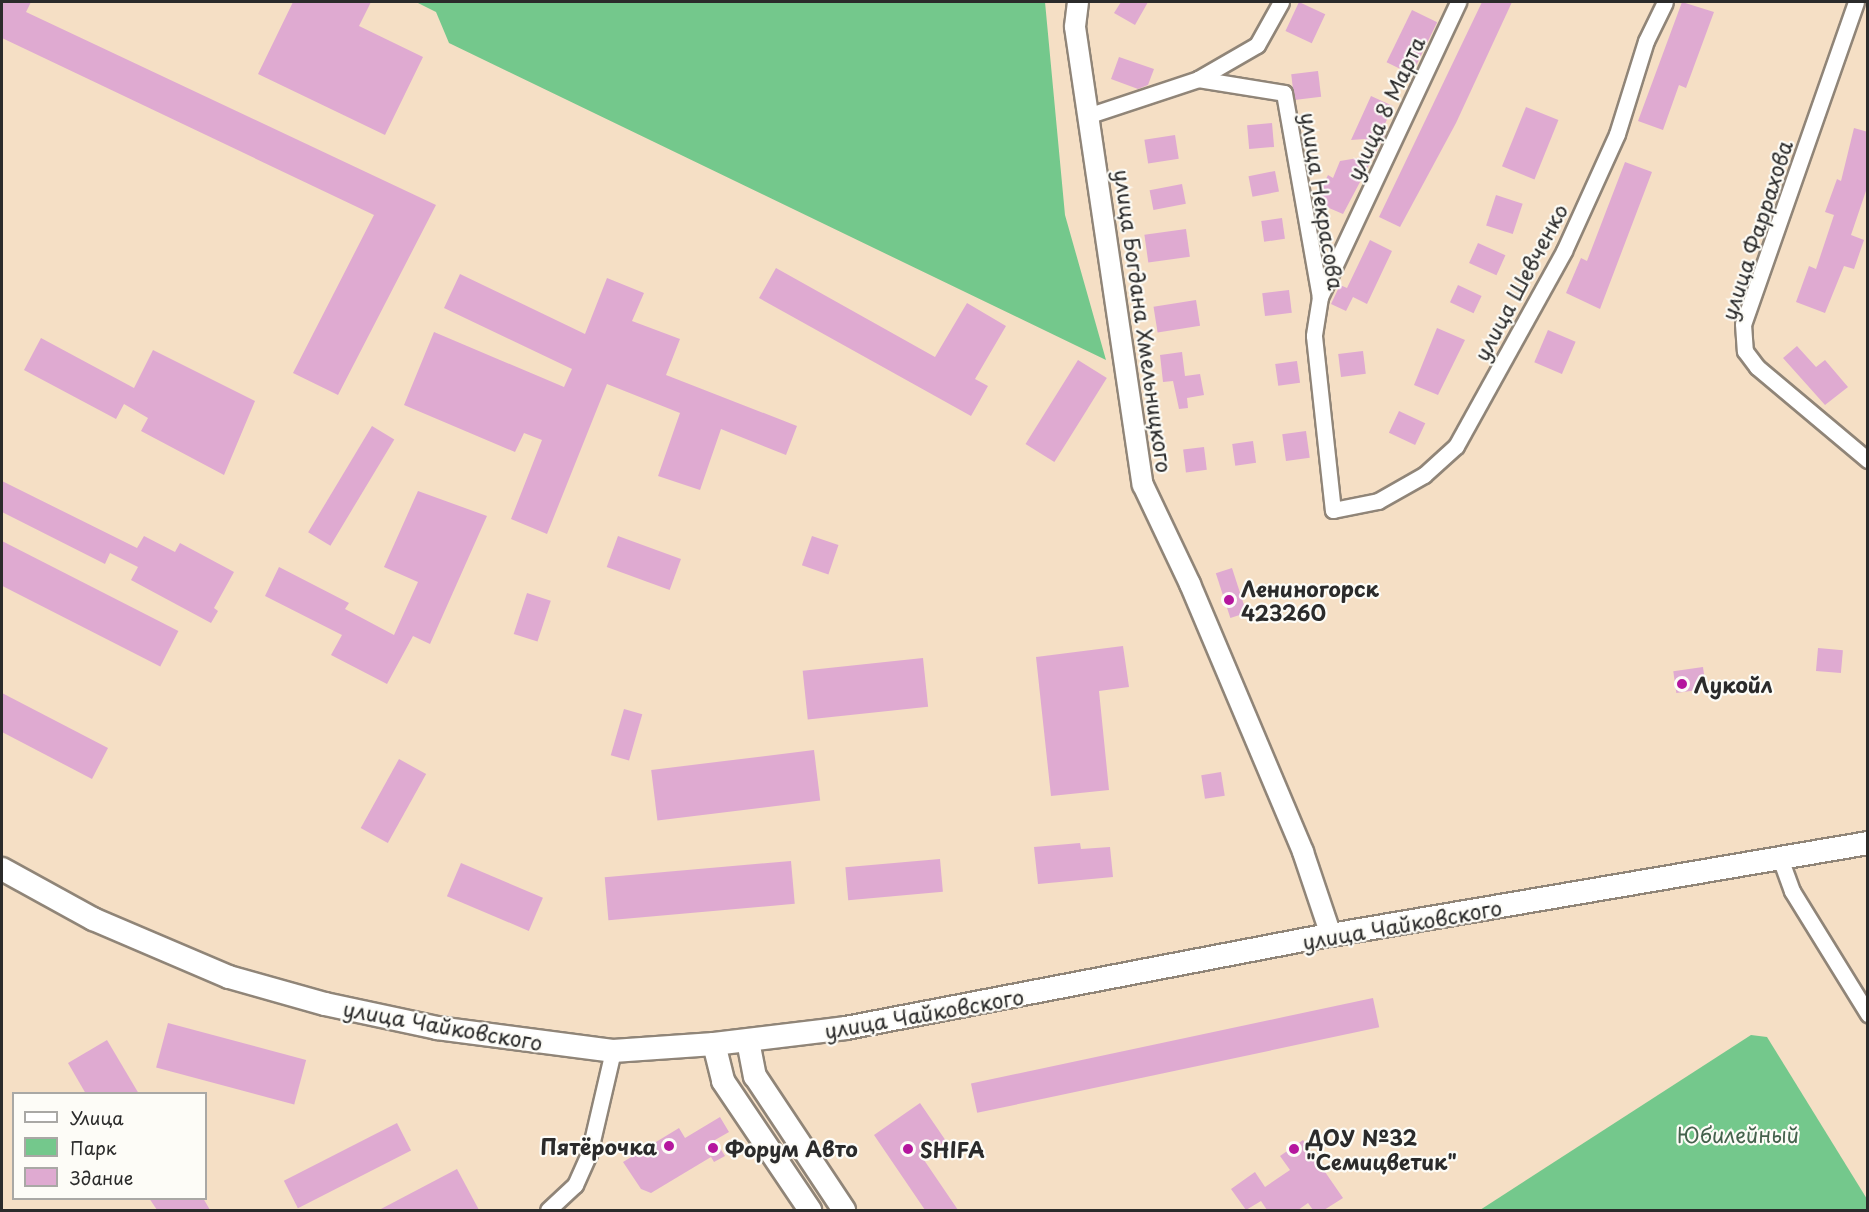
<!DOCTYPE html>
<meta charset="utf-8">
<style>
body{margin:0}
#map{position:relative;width:1869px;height:1212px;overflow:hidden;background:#f5dfc5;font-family:"Playpen Sans",sans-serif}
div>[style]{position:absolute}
.green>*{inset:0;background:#74c88c}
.building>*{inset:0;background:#dfaad1;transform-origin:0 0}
.roads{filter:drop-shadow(2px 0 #908578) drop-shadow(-2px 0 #908578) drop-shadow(0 2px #908578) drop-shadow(0 -2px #908578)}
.minor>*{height:15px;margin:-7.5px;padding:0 7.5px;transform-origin:7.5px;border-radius:7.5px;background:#fff}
.tertiary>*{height:20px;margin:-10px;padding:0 10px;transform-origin:10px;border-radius:10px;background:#fff}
.secondary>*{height:22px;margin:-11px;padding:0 11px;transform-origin:11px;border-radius:11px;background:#fff}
.dots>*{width:16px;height:16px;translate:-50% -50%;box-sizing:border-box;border:3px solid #fdfcf7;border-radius:50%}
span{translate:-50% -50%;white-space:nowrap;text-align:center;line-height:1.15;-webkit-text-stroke:4.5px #fdfcf7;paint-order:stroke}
.street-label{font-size:21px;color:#2b2b2b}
.poi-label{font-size:21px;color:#2b2b2b;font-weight:700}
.left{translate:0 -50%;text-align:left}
.right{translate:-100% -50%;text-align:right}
.park-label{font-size:21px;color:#45624d}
.frame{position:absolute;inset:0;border:3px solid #2b2b2b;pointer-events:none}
.legend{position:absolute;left:12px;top:1092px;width:195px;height:108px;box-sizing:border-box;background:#fdfcf7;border:2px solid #a9a8a5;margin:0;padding:8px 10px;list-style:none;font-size:18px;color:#2b2b2b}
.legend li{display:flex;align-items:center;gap:12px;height:30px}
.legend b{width:30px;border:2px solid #a9a8a5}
</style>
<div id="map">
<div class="green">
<i style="clip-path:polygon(416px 2px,1045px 2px,1065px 215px,1106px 360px,449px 43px,436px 12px)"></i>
<i style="clip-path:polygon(1751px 1035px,1767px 1037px,1867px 1199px,1867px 1210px,1480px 1210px)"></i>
</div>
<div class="building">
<i style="clip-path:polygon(2px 2px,31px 2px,26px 12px,436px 205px,338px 395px,293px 373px,374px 215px,2px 38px)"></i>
<i style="clip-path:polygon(293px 2px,371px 2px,359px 26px,423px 57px,385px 135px,258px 74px)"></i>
<i style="clip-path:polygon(1121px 2px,1148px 2px,1135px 25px,1114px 13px)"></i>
<i style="left:1299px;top:2px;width:29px;height:32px;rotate:25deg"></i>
<i style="clip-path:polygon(1482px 2px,1512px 2px,1456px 123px,1400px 227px,1379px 217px)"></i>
<i style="clip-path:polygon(1682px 2px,1714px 12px,1686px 88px,1679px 85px,1663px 130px,1638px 121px)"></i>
<i style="left:1412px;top:10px;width:28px;height:58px;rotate:26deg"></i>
<i style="clip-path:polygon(1119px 57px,1154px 69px,1148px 85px,1138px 89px,1111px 79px)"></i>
<i style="left:1318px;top:71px;width:26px;height:27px;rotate:83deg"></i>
<i style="clip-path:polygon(1371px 96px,1393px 106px,1381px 133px,1385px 135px,1343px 214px,1315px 202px,1328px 175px,1333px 178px,1340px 161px,1370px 156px,1365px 139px,1351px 140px)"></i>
<i style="left:1526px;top:107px;width:35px;height:64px;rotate:22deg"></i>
<i style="left:1272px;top:123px;width:24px;height:25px;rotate:85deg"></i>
<i style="clip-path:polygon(1854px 128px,1868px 132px,1868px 185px,1851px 235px,1864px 240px,1854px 269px,1844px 266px,1825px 313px,1796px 302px,1809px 266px,1816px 269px,1834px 215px,1825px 212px,1837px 179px,1841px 181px)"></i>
<i style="left:1175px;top:135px;width:24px;height:31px;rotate:81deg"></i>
<i style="clip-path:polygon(1625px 162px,1652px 172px,1600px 309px,1566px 293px,1581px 258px,1587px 261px)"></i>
<i style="left:1275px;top:171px;width:21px;height:27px;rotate:79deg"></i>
<i style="left:1182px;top:184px;width:20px;height:33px;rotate:79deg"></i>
<i style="left:1496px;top:195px;width:28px;height:32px;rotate:18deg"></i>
<i style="left:1282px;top:218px;width:21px;height:21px;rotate:82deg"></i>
<i style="left:1186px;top:229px;width:28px;height:42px;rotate:82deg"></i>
<i style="clip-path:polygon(1370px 240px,1392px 251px,1367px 304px,1353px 297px,1346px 311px,1331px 304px,1340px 285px,1347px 288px)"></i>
<i style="left:1478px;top:243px;width:30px;height:22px;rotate:24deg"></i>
<i style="clip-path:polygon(776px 268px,935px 357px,967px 303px,1006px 326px,975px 379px,988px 386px,971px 416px,759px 298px)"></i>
<i style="clip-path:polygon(460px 274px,585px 334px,607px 278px,644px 293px,632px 321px,680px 339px,666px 375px,797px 426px,786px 455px,721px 429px,700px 490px,658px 476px,680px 413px,607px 384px,547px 534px,511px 519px,542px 440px,524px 433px,515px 452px,404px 405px,434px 332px,564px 387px,572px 369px,444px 308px)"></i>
<i style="left:1458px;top:285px;width:26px;height:19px;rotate:25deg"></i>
<i style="left:1289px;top:290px;width:23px;height:27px;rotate:83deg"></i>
<i style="left:1196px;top:300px;width:26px;height:43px;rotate:81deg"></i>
<i style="clip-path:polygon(1437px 328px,1465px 340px,1438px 395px,1414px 385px)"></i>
<i style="left:1548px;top:330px;width:30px;height:35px;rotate:23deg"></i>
<i style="clip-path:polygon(41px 338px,134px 388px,153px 350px,255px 401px,224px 475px,141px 431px,148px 418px,124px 404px,116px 419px,24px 370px)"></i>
<i style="clip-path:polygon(1797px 346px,1816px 367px,1825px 360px,1848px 387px,1825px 405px,1783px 358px)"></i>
<i style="left:1363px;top:351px;width:23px;height:25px;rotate:83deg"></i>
<i style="clip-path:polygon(1182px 352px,1185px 376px,1200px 374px,1204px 395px,1187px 398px,1188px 408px,1179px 409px,1173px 381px,1163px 382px,1160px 355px)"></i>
<i style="left:1078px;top:360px;width:34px;height:99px;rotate:32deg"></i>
<i style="left:1297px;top:361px;width:22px;height:22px;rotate:82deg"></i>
<i style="left:1399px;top:411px;width:29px;height:24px;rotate:25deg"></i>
<i style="left:372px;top:426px;width:26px;height:124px;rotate:31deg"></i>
<i style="left:1306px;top:431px;width:27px;height:24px;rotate:82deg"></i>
<i style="left:1253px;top:441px;width:22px;height:21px;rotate:82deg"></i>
<i style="left:1204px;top:447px;width:23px;height:21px;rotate:83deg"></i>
<i style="clip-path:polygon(2px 481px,137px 548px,144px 536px,175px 552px,180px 543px,234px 572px,214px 608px,218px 611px,211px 623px,131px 580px,138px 567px,110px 553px,105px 564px,2px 512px)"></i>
<i style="clip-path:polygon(418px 491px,487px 516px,430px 644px,413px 636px,387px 684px,331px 655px,342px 635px,265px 596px,279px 567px,349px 603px,345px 609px,394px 635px,418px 582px,384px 567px)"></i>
<i style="left:618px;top:536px;width:67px;height:33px;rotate:20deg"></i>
<i style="left:812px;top:536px;width:28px;height:31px;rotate:19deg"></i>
<i style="left:2px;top:541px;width:198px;height:40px;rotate:27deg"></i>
<i style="left:1232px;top:568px;width:47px;height:17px;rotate:72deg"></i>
<i style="left:527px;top:593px;width:25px;height:43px;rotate:18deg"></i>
<i style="clip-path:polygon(1123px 646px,1129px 687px,1099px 691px,1109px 790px,1051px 796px,1036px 657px)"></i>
<i style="left:1818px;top:648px;width:25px;height:23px;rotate:5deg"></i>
<i style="left:923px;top:658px;width:49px;height:121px;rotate:84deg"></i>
<i style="left:1703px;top:667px;width:22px;height:30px;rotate:82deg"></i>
<i style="clip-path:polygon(2px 693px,108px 748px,92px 779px,2px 732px)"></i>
<i style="left:624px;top:709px;width:19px;height:48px;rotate:16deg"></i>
<i style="left:814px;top:750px;width:51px;height:164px;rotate:83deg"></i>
<i style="left:399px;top:759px;width:31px;height:79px;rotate:29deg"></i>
<i style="left:1221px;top:772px;width:24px;height:20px;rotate:81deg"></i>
<i style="clip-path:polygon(1080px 843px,1081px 849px,1110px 847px,1113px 877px,1038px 884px,1034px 847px)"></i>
<i style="left:940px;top:859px;width:33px;height:95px;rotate:85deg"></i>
<i style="left:791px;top:861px;width:43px;height:187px;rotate:85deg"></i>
<i style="left:461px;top:863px;width:89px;height:36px;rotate:23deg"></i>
<i style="left:1373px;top:998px;width:30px;height:411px;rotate:78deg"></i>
<i style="left:168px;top:1023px;width:143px;height:46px;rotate:15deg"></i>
<i style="clip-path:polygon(107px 1040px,139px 1094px,86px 1094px,68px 1063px)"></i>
<i style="clip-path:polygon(920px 1103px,946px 1141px,922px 1157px,958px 1210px,925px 1210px,874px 1135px)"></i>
<i style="clip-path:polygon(720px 1117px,729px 1132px,715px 1140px,725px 1156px,714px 1162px,711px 1157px,651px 1193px,641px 1189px,623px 1162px,679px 1128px,685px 1138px)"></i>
<i style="left:397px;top:1123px;width:31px;height:127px;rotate:63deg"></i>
<i style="clip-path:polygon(1303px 1140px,1343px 1198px,1324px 1210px,1313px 1210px,1308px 1203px,1298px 1210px,1267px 1210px,1261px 1201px,1246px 1210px,1231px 1189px,1255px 1172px,1265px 1187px,1290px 1170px,1280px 1156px)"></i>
<i style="clip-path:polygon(457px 1169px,479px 1210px,379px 1210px)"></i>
<i style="clip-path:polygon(149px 1198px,203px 1198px,210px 1210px,157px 1210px)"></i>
</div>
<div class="roads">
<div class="minor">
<i style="left:1856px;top:2px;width:341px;rotate:109.3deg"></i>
<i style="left:1743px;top:324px;width:27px;rotate:86deg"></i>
<i style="left:1745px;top:351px;width:20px;rotate:53deg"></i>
<i style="left:1757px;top:367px;width:145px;rotate:40deg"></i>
<i style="left:1198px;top:79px;width:87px;rotate:9.2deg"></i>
<i style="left:1284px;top:93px;width:207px;rotate:80deg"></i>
<i style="left:1320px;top:297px;width:39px;rotate:99deg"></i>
<i style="left:1314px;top:336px;width:175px;rotate:83.8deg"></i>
<i style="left:1333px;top:510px;width:46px;rotate:-11.3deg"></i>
<i style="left:1378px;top:501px;width:53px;rotate:-29.5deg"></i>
<i style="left:1424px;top:475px;width:43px;rotate:-42.2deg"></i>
<i style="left:1456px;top:446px;width:223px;rotate:-61deg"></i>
<i style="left:1564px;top:251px;width:128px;rotate:-65.6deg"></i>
<i style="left:1617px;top:134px;width:97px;rotate:-72.7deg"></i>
<i style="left:1646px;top:41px;width:43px;rotate:-64deg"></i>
<i style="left:1090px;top:115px;width:114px;rotate:-18.4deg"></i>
<i style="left:1198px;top:79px;width:68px;rotate:-30deg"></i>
<i style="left:1257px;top:45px;width:49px;rotate:-60.8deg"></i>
<i style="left:1320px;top:297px;width:326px;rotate:-64.9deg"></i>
<i style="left:1780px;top:858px;width:35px;rotate:70deg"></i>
<i style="left:1792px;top:891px;width:145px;rotate:58.3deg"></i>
<i style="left:548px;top:1210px;width:37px;rotate:-43deg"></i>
<i style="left:575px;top:1185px;width:34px;rotate:-66deg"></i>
<i style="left:589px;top:1154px;width:106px;rotate:-76.9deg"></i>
</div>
<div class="tertiary">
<i style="left:1078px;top:2px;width:25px;rotate:97deg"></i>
<i style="left:1075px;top:27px;width:463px;rotate:81.6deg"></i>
<i style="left:1143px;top:485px;width:110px;rotate:64.6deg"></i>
<i style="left:1190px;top:584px;width:291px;rotate:67.1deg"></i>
<i style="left:1303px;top:852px;width:88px;rotate:71.4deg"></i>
</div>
<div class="secondary">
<i style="left:2px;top:869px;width:104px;rotate:28.8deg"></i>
<i style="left:93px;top:919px;width:148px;rotate:23.1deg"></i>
<i style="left:229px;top:977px;width:100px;rotate:15.7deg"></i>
<i style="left:325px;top:1004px;width:115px;rotate:12.1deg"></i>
<i style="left:437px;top:1028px;width:177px;rotate:7.4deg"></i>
<i style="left:613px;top:1051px;width:101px;rotate:-4deg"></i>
<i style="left:714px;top:1044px;width:133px;rotate:-6.9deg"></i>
<i style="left:846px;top:1028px;width:494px;rotate:-10.9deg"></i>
<i style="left:1331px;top:935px;width:545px;rotate:-9.72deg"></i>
<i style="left:748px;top:1041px;width:36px;rotate:79deg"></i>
<i style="left:755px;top:1076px;width:161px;rotate:56.4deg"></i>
<i style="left:714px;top:1044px;width:38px;rotate:76deg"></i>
<i style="left:723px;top:1081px;width:156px;rotate:56deg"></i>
</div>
</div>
<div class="dots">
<i style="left:1229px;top:600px;background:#b5179e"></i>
<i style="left:1682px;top:684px;background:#b5179e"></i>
<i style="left:669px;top:1146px;background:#b5179e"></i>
<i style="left:713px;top:1148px;background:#b5179e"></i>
<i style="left:908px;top:1149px;background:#b5179e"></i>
<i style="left:1294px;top:1149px;background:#b5179e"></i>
</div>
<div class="street-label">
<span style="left:1385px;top:108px;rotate:-65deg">улица 8 Марта</span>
<span style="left:1323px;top:201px;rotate:81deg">улица Некрасова</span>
<span style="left:1756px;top:230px;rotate:-72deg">улица Фаррахова</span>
<span style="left:1520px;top:282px;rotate:-62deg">улица Шевченко</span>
<span style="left:1144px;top:321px;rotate:82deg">улица Богдана Хмельницкого</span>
<span style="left:1402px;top:924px;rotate:-10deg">улица Чайковского</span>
<span style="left:924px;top:1013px;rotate:-10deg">улица Чайковского</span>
<span style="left:443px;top:1025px;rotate:10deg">улица Чайковского</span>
</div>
<div class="poi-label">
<span class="left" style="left:1241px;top:600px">Лениногорск<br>423260</span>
<span class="left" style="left:1694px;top:684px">Лукойл</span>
<span class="left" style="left:1306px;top:1149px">ДОУ №32<br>"Семицветик"</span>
<span class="right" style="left:657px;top:1146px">Пятёрочка</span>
<span class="left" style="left:725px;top:1148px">Форум Авто</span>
<span class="left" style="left:920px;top:1149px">SHIFA</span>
</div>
<div class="park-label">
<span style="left:1738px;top:1134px">Юбилейный</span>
</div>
<div class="frame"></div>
<ul class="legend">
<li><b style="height:8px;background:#fff"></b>Улица</li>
<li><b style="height:16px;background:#74c88c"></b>Парк</li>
<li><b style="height:16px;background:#dfaad1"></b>Здание</li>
</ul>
</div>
